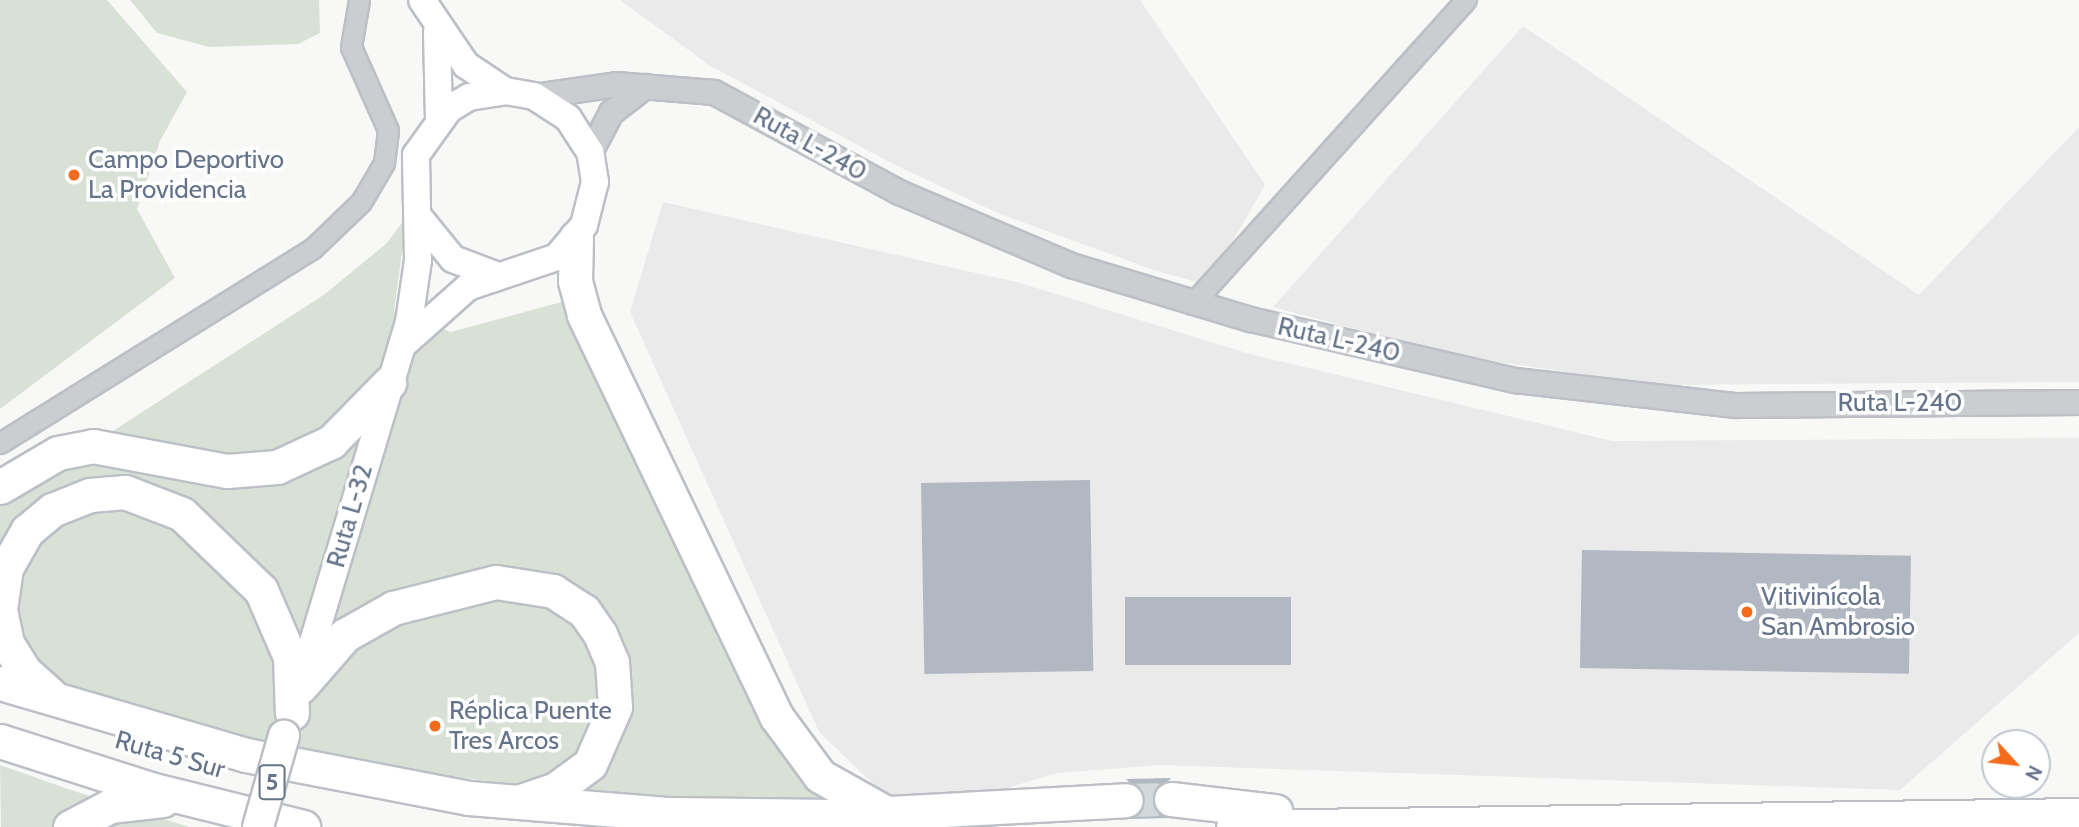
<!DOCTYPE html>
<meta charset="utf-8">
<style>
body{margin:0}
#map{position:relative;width:2079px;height:827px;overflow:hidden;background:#f8f9f6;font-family:Cabin,sans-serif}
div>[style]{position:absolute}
.built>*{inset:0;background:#e9eae9}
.green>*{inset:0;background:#d9e1d6}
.building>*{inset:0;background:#b2b8c1;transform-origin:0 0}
.motorway-tunnel>*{height:33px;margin-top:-16.5px;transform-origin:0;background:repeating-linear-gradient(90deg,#d3d8db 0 33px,transparent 0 50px)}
.roads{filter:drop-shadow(2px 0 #bcc0c6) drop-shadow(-2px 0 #bcc0c6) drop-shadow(0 2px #bcc0c6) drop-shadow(0 -2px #bcc0c6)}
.minor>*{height:19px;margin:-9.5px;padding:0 9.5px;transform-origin:9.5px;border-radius:9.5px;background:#cbcdd1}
.tertiary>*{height:23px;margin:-11.5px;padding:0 11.5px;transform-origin:11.5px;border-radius:11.5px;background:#cbcdd1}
.secondary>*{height:26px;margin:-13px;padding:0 13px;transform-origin:13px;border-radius:13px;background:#fff}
.motorway>*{height:33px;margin:-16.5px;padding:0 16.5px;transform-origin:16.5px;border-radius:16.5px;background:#fff}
.bridges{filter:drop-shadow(2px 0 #bbbec3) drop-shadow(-2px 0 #bbbec3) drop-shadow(0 2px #bbbec3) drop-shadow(0 -2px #bbbec3)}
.primary-bridge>*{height:30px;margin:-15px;padding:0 15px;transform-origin:15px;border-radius:15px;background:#fff}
.dots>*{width:19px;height:19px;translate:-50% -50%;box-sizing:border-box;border:4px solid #fff;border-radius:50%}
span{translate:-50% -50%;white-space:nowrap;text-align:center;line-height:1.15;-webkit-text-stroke:7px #fff;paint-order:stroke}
.shield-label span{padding:2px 5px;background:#fff;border:2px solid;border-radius:5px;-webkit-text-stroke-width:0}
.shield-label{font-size:24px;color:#65748a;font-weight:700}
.street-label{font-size:26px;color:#65748a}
.poi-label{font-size:26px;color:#65748a}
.left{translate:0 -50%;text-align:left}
.north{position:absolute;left:1981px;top:729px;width:70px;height:70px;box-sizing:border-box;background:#fff;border:2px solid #c1c7d0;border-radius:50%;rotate:117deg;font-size:19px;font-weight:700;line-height:28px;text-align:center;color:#65748a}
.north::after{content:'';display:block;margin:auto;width:24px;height:32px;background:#f46b1b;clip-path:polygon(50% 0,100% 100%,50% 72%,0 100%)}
</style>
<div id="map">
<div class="built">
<i style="clip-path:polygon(620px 0,1140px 0,1265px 185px,1207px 285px,1154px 270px,1000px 214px,893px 164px,709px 65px)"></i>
<i style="clip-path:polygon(1523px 26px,1919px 295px,2079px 127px,2079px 382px,1654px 385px,1452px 355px,1273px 307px)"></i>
<i style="clip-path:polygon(663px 202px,1020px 283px,1250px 354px,1612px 441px,2079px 438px,2079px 633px,1900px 790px,1162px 765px,1057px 773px,977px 797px,887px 797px,819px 732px,630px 312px)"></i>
</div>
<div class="green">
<i style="clip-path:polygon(0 0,107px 0,187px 92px,160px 141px,137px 209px,175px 278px,0 409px)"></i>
<i style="clip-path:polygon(130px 0,319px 0,320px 33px,298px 44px,209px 47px,157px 33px)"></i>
<i style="clip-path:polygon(407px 216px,394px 311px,451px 332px,565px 301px,768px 720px,850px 807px,586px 795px,315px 757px,100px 698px,0 660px,0 504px,325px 294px,387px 243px)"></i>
<i style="clip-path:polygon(0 765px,71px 790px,189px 827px,1px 827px)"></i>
</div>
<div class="building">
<i style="left:1090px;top:480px;width:191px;height:169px;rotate:89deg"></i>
<i style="left:1582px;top:550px;width:329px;height:118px;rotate:1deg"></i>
<i style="left:1291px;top:597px;width:68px;height:166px;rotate:90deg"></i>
<i style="clip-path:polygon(1171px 778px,1152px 797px,1159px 814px,1170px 818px,1128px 819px,1143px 809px,1145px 798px,1126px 779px)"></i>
</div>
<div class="motorway-tunnel">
<i style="left:1126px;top:800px;width:45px;rotate:-1.3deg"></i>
</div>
<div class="roads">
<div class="minor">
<i style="left:1192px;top:304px;width:409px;rotate:-48deg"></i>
<i style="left:0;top:443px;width:367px;rotate:-31.9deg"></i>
<i style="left:312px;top:249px;width:68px;rotate:-43.8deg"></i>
<i style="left:361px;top:202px;width:45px;rotate:-59.5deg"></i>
<i style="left:384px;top:163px;width:33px;rotate:-83deg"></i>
<i style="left:388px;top:130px;width:91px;rotate:-114deg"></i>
<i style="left:351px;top:47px;width:48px;rotate:-80.3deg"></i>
</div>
<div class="tertiary">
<i style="left:534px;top:96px;width:83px;rotate:-8.3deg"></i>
<i style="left:616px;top:84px;width:98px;rotate:4.7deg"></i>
<i style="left:714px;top:92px;width:210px;rotate:28.4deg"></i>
<i style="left:899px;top:192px;width:187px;rotate:23deg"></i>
<i style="left:1071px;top:265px;width:187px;rotate:16.8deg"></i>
<i style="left:1250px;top:319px;width:272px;rotate:13deg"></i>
<i style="left:1515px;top:380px;width:222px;rotate:6.5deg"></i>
<i style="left:1736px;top:405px;width:343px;rotate:-0.5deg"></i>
<i style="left:590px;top:152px;width:45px;rotate:-62.3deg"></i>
<i style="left:611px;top:112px;width:43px;rotate:-37.4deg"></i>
</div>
<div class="secondary">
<i style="left:437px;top:32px;width:85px;rotate:88.7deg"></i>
<i style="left:418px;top:216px;width:55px;rotate:50.9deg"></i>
<i style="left:453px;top:259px;width:43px;rotate:20.6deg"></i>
<i style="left:406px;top:342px;width:83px;rotate:-41.6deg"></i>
<i style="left:468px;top:287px;width:94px;rotate:-18.6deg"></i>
<i style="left:557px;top:257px;width:42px;rotate:-49.8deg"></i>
<i style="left:584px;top:225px;width:44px;rotate:-75.7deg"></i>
<i style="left:595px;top:182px;width:30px;rotate:-99deg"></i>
<i style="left:590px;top:152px;width:40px;rotate:-122.9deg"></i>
<i style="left:568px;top:118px;width:40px;rotate:-147.1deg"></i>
<i style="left:534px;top:96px;width:29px;rotate:-170deg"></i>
<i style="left:505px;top:91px;width:47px;rotate:-146.3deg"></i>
<i style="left:466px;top:65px;width:78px;rotate:-124.1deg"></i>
<i style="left:301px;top:682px;width:376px;rotate:-73.3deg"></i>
<i style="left:409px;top:322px;width:63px;rotate:-81.7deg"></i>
<i style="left:418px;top:260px;width:105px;rotate:-91.1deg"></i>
<i style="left:416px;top:155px;width:57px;rotate:-54.3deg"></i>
<i style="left:449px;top:109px;width:23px;rotate:-31deg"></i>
<i style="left:469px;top:97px;width:36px;rotate:-9deg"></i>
</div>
<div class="motorway">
<i style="left:576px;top:238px;width:43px;rotate:91.3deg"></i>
<i style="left:575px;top:281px;width:35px;rotate:75deg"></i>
<i style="left:584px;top:315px;width:445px;rotate:64.4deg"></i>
<i style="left:776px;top:716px;width:74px;rotate:53.7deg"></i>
<i style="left:820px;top:776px;width:70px;rotate:29.1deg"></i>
<i style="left:0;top:487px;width:67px;rotate:-30.4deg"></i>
<i style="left:58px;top:453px;width:36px;rotate:-11deg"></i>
<i style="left:93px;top:446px;width:136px;rotate:10.6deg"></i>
<i style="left:227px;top:471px;width:50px;rotate:-4.6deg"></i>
<i style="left:277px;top:467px;width:60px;rotate:-24.8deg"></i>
<i style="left:331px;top:442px;width:83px;rotate:-45.5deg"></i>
<i style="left:0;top:683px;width:256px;rotate:16.3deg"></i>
<i style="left:246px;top:755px;width:227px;rotate:10.9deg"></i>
<i style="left:469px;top:798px;width:202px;rotate:4.6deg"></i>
<i style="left:670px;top:814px;width:163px;rotate:0.7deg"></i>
<i style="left:833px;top:816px;width:293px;rotate:-3.1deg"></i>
<i style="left:300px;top:687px;width:69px;rotate:-49.1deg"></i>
<i style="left:345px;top:635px;width:55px;rotate:-29.4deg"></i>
<i style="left:393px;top:608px;width:106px;rotate:-14.2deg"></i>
<i style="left:496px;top:582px;width:58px;rotate:9deg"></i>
<i style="left:553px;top:591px;width:37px;rotate:33deg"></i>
<i style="left:584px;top:611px;width:28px;rotate:55deg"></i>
<i style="left:600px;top:634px;width:30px;rotate:67deg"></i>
<i style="left:612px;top:662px;width:45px;rotate:86.2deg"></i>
<i style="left:615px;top:707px;width:62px;rotate:113.7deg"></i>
<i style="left:590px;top:764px;width:42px;rotate:143.7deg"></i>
<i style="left:556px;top:789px;width:36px;rotate:161deg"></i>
<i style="left:52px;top:696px;width:36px;rotate:-138deg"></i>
<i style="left:25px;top:672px;width:34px;rotate:-122deg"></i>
<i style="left:7px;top:643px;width:35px;rotate:-102deg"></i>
<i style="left:0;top:609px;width:41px;rotate:-81.7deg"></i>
<i style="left:6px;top:568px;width:43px;rotate:-60.4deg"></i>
<i style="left:27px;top:531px;width:33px;rotate:-40deg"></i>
<i style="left:52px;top:510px;width:41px;rotate:-21.5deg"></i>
<i style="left:90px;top:495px;width:35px;rotate:-5deg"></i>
<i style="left:125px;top:492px;width:61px;rotate:21.1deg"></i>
<i style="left:182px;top:514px;width:110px;rotate:43.9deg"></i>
<i style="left:261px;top:590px;width:73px;rotate:66.6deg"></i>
<i style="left:290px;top:657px;width:56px;rotate:88deg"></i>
<i style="left:0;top:741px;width:157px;rotate:17.7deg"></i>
<i style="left:150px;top:789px;width:158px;rotate:13.9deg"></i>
<i style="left:1171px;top:799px;width:105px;rotate:6.6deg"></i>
<i style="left:70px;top:827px;width:45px;rotate:-27.7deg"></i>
<i style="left:110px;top:806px;width:53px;rotate:-6.5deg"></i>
<i style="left:1233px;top:827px;width:846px;rotate:-0.81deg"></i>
</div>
</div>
<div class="bridges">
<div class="primary-bridge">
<i style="left:258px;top:827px;width:95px;rotate:-74.1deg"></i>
</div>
</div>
<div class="dots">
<i style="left:74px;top:175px;background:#f46b1b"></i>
<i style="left:1747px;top:612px;background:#f46b1b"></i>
<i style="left:435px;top:726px;background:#f46b1b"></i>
</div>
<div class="shield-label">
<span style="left:272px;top:782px">5</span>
</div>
<div class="street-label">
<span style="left:810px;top:144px;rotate:29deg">Ruta L-240</span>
<span style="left:1339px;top:340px;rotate:13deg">Ruta L-240</span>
<span style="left:1900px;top:403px">Ruta L-240</span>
<span style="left:350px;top:516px;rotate:-74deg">Ruta L-32</span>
<span style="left:170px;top:755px;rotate:16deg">Ruta 5 Sur</span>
</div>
<div class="poi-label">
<span class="left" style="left:88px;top:175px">Campo Deportivo<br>La Providencia</span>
<span class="left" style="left:1761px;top:612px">Vitivinícola<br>San Ambrosio</span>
<span class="left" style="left:449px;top:726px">Réplica Puente<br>Tres Arcos</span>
</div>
<div class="north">N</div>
</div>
